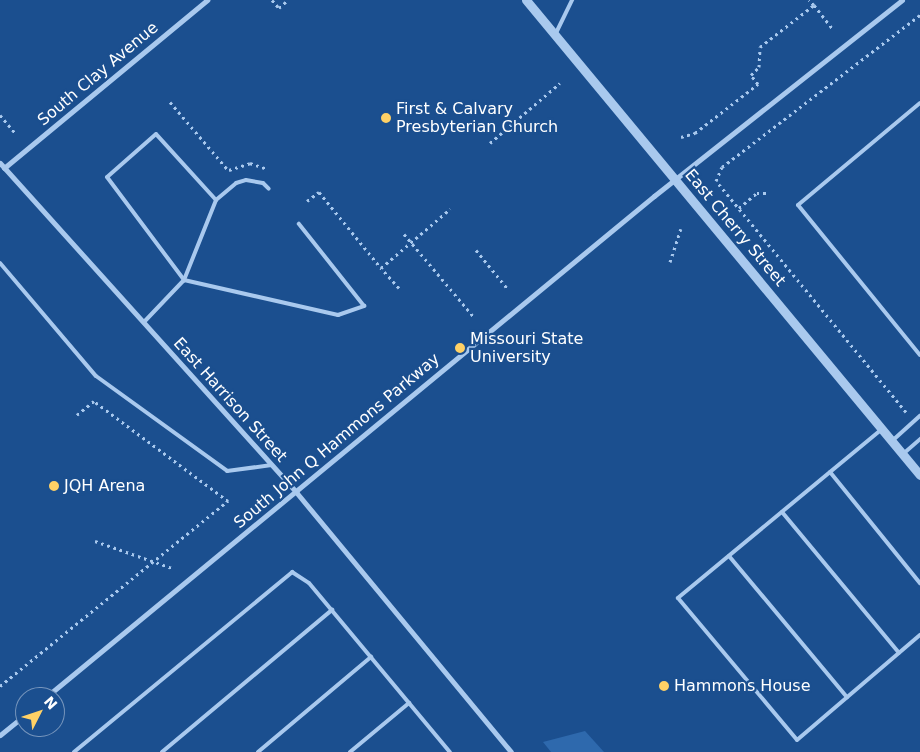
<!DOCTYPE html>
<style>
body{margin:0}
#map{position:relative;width:920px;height:752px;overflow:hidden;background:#1b4f8f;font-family:"DejaVu Sans",sans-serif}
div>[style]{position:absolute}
.green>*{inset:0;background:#2e69ad}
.path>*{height:3px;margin-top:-1.5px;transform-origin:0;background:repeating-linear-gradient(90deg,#a9c9ee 0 2.5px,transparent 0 6.5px)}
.service>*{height:4px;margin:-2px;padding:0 2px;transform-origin:2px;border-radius:2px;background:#a9c9ee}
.minor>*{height:5px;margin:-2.5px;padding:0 2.5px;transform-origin:2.5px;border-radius:2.5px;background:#a9c9ee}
.tertiary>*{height:9px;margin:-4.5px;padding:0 4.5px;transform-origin:4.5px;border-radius:4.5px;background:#a9c9ee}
.dots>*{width:14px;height:14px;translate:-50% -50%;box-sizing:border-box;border:2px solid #1b4f8f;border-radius:50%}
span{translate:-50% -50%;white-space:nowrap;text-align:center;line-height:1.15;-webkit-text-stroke:4.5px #1b4f8f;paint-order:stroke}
.street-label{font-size:16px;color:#fff}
.poi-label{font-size:16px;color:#fff}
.left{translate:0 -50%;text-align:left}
.north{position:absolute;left:15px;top:687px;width:50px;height:50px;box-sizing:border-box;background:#1b4f8f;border:1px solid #7695bc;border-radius:50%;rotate:49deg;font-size:14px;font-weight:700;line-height:20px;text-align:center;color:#fff}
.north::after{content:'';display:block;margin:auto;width:18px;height:22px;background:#ffd166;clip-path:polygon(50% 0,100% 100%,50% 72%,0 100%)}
</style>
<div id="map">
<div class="green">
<i style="clip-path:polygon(585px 731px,604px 752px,551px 752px,543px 742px)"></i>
</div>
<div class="path">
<i style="left:272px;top:0;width:11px;rotate:49deg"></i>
<i style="left:279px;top:8px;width:12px;rotate:-42deg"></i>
<i style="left:814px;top:5px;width:29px;rotate:52deg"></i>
<i style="left:170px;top:102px;width:89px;rotate:49.5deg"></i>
<i style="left:0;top:115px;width:23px;rotate:50deg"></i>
<i style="left:681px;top:137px;width:15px;rotate:-16deg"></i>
<i style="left:695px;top:133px;width:80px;rotate:-37.9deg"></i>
<i style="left:758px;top:84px;width:11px;rotate:-128deg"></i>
<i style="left:751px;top:75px;width:11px;rotate:-45deg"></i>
<i style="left:759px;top:67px;width:20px;rotate:-87deg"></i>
<i style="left:760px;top:47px;width:68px;rotate:-37.9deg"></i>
<i style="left:814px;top:5px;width:7px;rotate:-135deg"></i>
<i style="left:490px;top:143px;width:92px;rotate:-40.6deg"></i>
<i style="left:229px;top:170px;width:22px;rotate:-18deg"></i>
<i style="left:250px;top:163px;width:18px;rotate:19deg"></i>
<i style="left:307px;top:201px;width:15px;rotate:-37deg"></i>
<i style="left:319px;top:192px;width:98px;rotate:50.8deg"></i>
<i style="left:739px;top:208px;width:23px;rotate:-40deg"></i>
<i style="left:757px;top:193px;width:13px"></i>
<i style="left:404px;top:234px;width:107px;rotate:49.9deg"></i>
<i style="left:476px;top:250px;width:49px;rotate:50.8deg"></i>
<i style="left:670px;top:262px;width:35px;rotate:-72deg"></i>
<i style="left:399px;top:288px;width:27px;rotate:-132deg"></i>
<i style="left:381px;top:268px;width:91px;rotate:-40.5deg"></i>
<i style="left:906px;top:412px;width:299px;rotate:-129.4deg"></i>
<i style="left:716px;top:181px;width:15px;rotate:-67deg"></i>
<i style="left:722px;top:167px;width:250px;rotate:-37.5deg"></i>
<i style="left:95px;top:541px;width:82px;rotate:19.3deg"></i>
<i style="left:0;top:686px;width:294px;rotate:-39.1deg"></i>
<i style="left:228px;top:501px;width:167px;rotate:-143.3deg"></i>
<i style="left:94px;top:401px;width:22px;rotate:141deg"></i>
</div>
<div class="service">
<i style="left:556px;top:33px;width:37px;rotate:-64deg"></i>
<i style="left:920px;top:103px;width:159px;rotate:140.1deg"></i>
<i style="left:798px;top:205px;width:193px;rotate:50.9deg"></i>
<i style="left:216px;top:200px;width:26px;rotate:-40deg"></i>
<i style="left:236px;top:183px;width:10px;rotate:-17deg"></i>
<i style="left:246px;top:180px;width:17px;rotate:10deg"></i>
<i style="left:263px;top:183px;width:8px;rotate:45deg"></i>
<i style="left:0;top:263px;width:148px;rotate:49.7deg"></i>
<i style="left:96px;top:376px;width:162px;rotate:35.9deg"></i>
<i style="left:227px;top:471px;width:45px;rotate:-7.6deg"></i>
<i style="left:144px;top:322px;width:58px;rotate:-46.4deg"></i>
<i style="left:184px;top:280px;width:86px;rotate:-68.2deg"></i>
<i style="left:216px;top:200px;width:89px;rotate:-132.3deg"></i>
<i style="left:156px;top:134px;width:65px;rotate:138.7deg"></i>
<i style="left:107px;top:177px;width:129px;rotate:53.2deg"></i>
<i style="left:184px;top:280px;width:158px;rotate:12.8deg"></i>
<i style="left:338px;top:315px;width:28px;rotate:-19deg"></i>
<i style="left:364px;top:306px;width:105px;rotate:-128.4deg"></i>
<i style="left:882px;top:429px;width:265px;rotate:140.4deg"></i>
<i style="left:678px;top:598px;width:185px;rotate:50deg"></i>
<i style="left:797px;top:740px;width:162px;rotate:-40.5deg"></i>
<i style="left:892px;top:441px;width:38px;rotate:-42deg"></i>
<i style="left:903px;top:454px;width:23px;rotate:-41deg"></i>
<i style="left:830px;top:472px;width:143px;rotate:51deg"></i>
<i style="left:782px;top:512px;width:183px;rotate:50.3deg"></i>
<i style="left:729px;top:556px;width:184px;rotate:50.1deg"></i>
<i style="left:74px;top:752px;width:283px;rotate:-39.5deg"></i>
<i style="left:292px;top:572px;width:20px;rotate:33deg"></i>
<i style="left:309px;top:583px;width:220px;rotate:50.2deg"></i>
<i style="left:162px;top:752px;width:222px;rotate:-39.9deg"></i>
<i style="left:258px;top:752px;width:148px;rotate:-40.1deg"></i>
<i style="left:350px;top:752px;width:77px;rotate:-39.7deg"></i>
</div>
<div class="minor">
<i style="left:0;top:163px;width:443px;rotate:48deg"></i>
<i style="left:296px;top:492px;width:337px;rotate:50.4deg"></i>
<i style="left:4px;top:168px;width:264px;rotate:-39.6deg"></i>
<i style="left:46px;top:697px;width:788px;rotate:-39.49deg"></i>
<i style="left:654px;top:196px;width:316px;rotate:-38.3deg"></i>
<i style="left:0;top:735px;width:32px;rotate:-39deg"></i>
</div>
<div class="tertiary">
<i style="left:526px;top:0;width:617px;rotate:50.33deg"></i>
</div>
<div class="dots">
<i style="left:386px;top:118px;background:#ffd166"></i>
<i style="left:460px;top:348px;background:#ffd166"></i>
<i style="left:54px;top:486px;background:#ffd166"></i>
<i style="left:664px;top:686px;background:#ffd166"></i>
</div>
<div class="street-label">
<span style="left:98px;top:74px;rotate:-40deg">South Clay Avenue</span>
<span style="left:735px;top:228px;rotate:50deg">East Cherry Street</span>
<span style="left:230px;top:400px;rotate:48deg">East Harrison Street</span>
<span style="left:337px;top:441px;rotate:-40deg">South John Q Hammons Parkway</span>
</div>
<div class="poi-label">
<span class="left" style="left:396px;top:118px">First &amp; Calvary<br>Presbyterian Church</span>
<span class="left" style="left:470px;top:348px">Missouri State<br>University</span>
<span class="left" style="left:64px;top:486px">JQH Arena</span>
<span class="left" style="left:674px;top:686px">Hammons House</span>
</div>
<div class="north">N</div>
</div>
